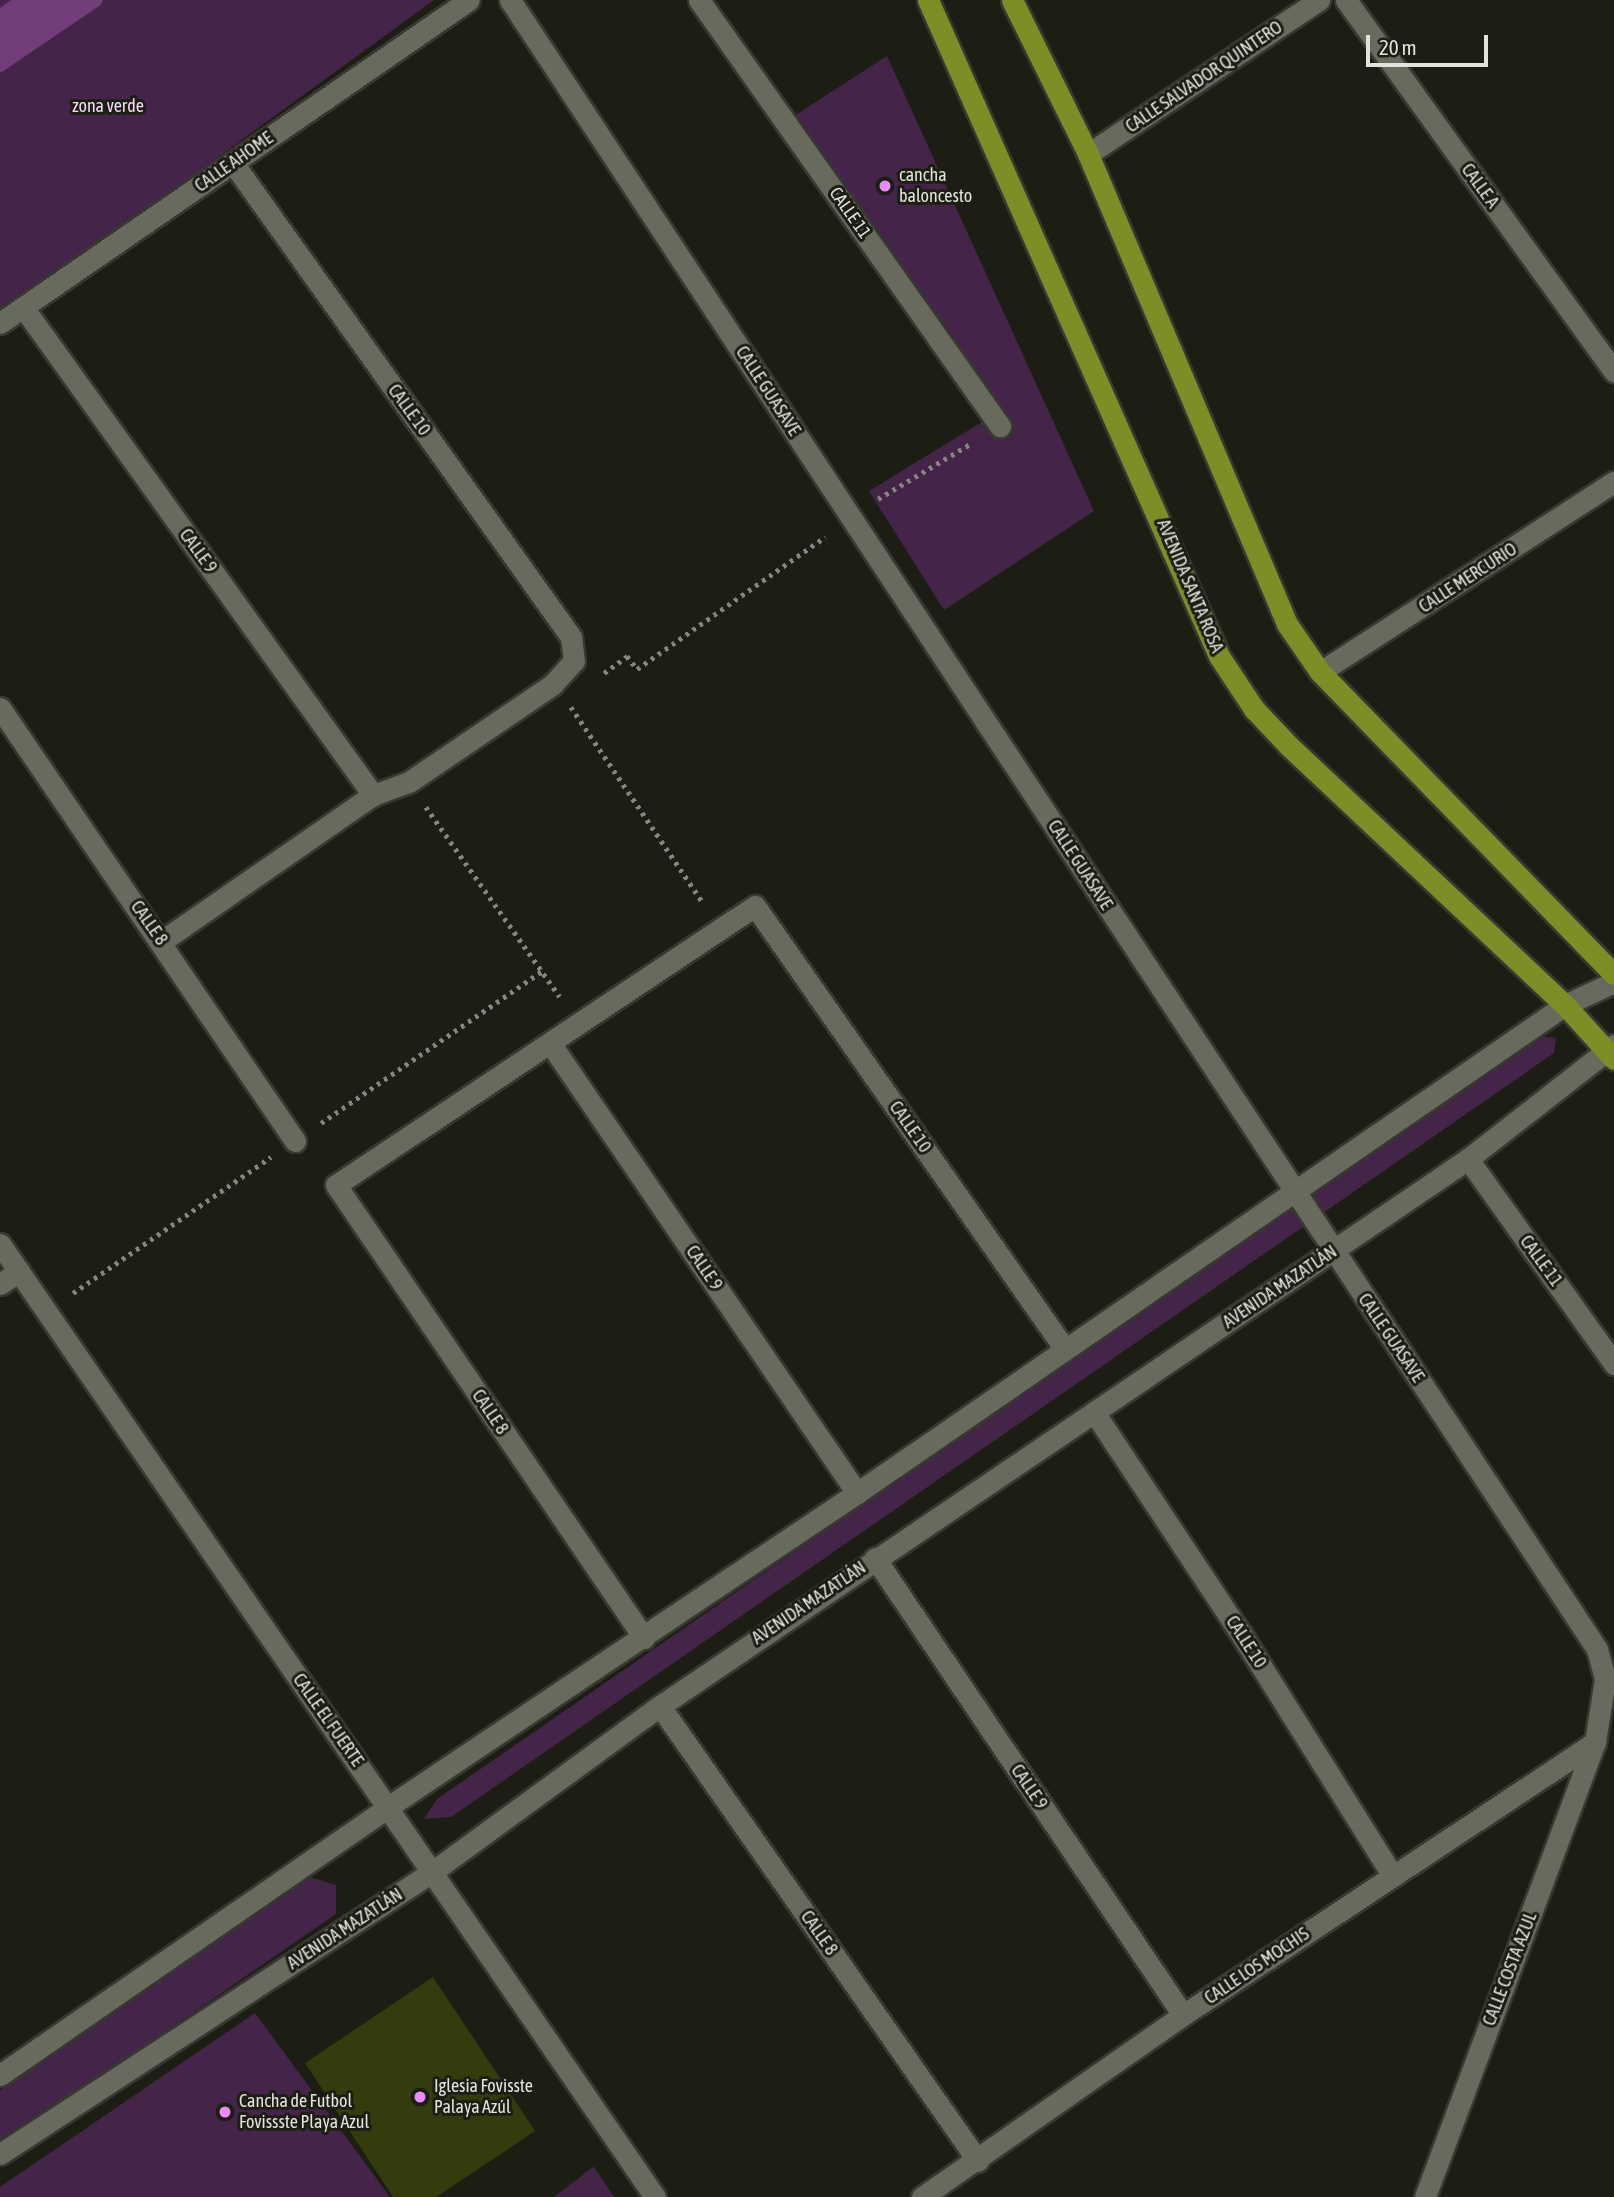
<!DOCTYPE html>
<meta charset="utf-8">
<style>
body{margin:0}
#map{position:relative;width:1614px;height:2197px;overflow:hidden;background:#1c1e14;font-family:"Asap Condensed",sans-serif}
div>[style]{position:absolute}
.green>*{inset:0;background:#442449}
.water>*{inset:0;background:#733d7b}
.stream>*{height:12px;margin:-6px;padding:0 6px;transform-origin:6px;border-radius:6px;background:#733d7b}
.building>*{inset:0;background:#343c0d}
.path>*{height:4.5px;margin-top:-2.25px;transform-origin:0;background:repeating-linear-gradient(90deg,#85877f 0 3.5px,transparent 0 8.5px)}
.roads{filter:drop-shadow(2px 0 #373832) drop-shadow(-2px 0 #373832) drop-shadow(0 2px #373832) drop-shadow(0 -2px #373832)}
.minor>*{height:21px;margin:-10.5px;padding:0 10.5px;transform-origin:10.5px;border-radius:10.5px;background:#676a5d}
.major>*{height:21px;margin:-10.5px;padding:0 10.5px;transform-origin:10.5px;border-radius:10.5px;background:#7f8d26}
.dots>*{width:19px;height:19px;translate:-50% -50%;box-sizing:border-box;border:4px solid #1c1e14;border-radius:50%}
span{translate:-50% -50%;white-space:nowrap;text-align:center;line-height:1.15;-webkit-text-stroke:6px #1c1e14;paint-order:stroke}
.street-label{font-size:18px;color:#e1e3dc}
.park-label{font-size:18px;color:#f7d8fb}
.poi-label{font-size:18px;color:#e1e3dc}
.left{translate:0 -50%;text-align:left}
.scale{position:absolute;left:1366px;top:35px;width:122px;height:32px;box-sizing:border-box;border:4px solid #e1e3dc;border-top:0;padding-left:9px;font-size:21px;line-height:24px;white-space:nowrap;color:#e1e3dc;-webkit-text-stroke:5px #1c1e14;paint-order:stroke}
</style>
<div id="map">
<div class="green">
<i style="clip-path:polygon(0 0,434px 0,0 316px)"></i>
<i style="clip-path:polygon(887px 56px,1094px 511px,944px 610px,869px 491px,982px 422px,774px 129px)"></i>
<i style="clip-path:polygon(1540px 1036px,1556px 1038px,1554px 1053px,451px 1817px,424px 1819px,437px 1799px)"></i>
<i style="clip-path:polygon(310px 1877px,336px 1885px,336px 1914px,0 2146px,0 2090px)"></i>
<i style="clip-path:polygon(255px 2013px,390px 2197px,0 2197px,0 2187px)"></i>
<i style="clip-path:polygon(594px 2167px,614px 2197px,554px 2197px,593px 2167px)"></i>
</div>
<div class="water">
<i style="clip-path:polygon(11px 0,97px 0,0 66px,0 8px)"></i>
</div>
<div class="stream">
<i style="left:0;top:66px;width:117px;rotate:-34.2deg"></i>
</div>
<div class="building">
<i style="clip-path:polygon(433px 1977px,535px 2131px,436px 2197px,393px 2197px,305px 2063px)"></i>
</div>
<div class="path">
<i style="left:878px;top:499px;width:109px;rotate:-30.8deg"></i>
<i style="left:604px;top:673px;width:29px;rotate:-36deg"></i>
<i style="left:627px;top:656px;width:16px;rotate:52deg"></i>
<i style="left:637px;top:669px;width:230px;rotate:-35.1deg"></i>
<i style="left:571px;top:707px;width:236px;rotate:56deg"></i>
<i style="left:426px;top:807px;width:232px;rotate:54.8deg"></i>
<i style="left:321px;top:1123px;width:268px;rotate:-34.5deg"></i>
<i style="left:73px;top:1293px;width:240px;rotate:-34.5deg"></i>
</div>
<div class="roads">
<div class="minor">
<i style="left:510px;top:0;width:1975px;rotate:56.61deg"></i>
<i style="left:1597px;top:1649px;width:31px;rotate:75deg"></i>
<i style="left:1605px;top:1679px;width:64px;rotate:99deg"></i>
<i style="left:1595px;top:1742px;width:486px;rotate:110.5deg"></i>
<i style="left:699px;top:0;width:522px;rotate:54.76deg"></i>
<i style="left:1346px;top:0;width:458px;rotate:54.2deg"></i>
<i style="left:1088px;top:154px;width:278px;rotate:-33.7deg"></i>
<i style="left:23px;top:307px;width:601px;rotate:54.35deg"></i>
<i style="left:0;top:323px;width:569px;rotate:-34.56deg"></i>
<i style="left:1320px;top:672px;width:350px;rotate:-32.9deg"></i>
<i style="left:0;top:708px;width:524px;rotate:55.73deg"></i>
<i style="left:162px;top:941px;width:257px;rotate:-34.7deg"></i>
<i style="left:373px;top:795px;width:38px;rotate:-20deg"></i>
<i style="left:409px;top:782px;width:174px;rotate:-34.2deg"></i>
<i style="left:553px;top:684px;width:31px;rotate:-48deg"></i>
<i style="left:574px;top:661px;width:24px;rotate:-97deg"></i>
<i style="left:571px;top:637px;width:582px;rotate:-125.49deg"></i>
<i style="left:550px;top:1043px;width:545px;rotate:55.7deg"></i>
<i style="left:1468px;top:1159px;width:252px;rotate:54.5deg"></i>
<i style="left:0;top:1244px;width:1156px;rotate:55.5deg"></i>
<i style="left:0;top:1284px;width:23px;rotate:-34deg"></i>
<i style="left:1094px;top:1412px;width:266px;rotate:56.5deg"></i>
<i style="left:1241px;top:1634px;width:286px;rotate:57.9deg"></i>
<i style="left:875px;top:1558px;width:551px;rotate:56.02deg"></i>
<i style="left:644px;top:1638px;width:548px;rotate:-124.21deg"></i>
<i style="left:336px;top:1185px;width:503px;rotate:-33.66deg"></i>
<i style="left:755px;top:906px;width:539px;rotate:55.04deg"></i>
<i style="left:660px;top:1706px;width:555px;rotate:55.05deg"></i>
<i style="left:0;top:2075px;width:472px;rotate:-34.6deg"></i>
<i style="left:388px;top:1807px;width:564px;rotate:-33.8deg"></i>
<i style="left:857px;top:1493px;width:860px;rotate:-34.58deg"></i>
<i style="left:1565px;top:1005px;width:54px;rotate:-25.1deg"></i>
<i style="left:0;top:2154px;width:516px;rotate:-33.14deg"></i>
<i style="left:432px;top:1872px;width:282px;rotate:-36.1deg"></i>
<i style="left:660px;top:1706px;width:976px;rotate:-34.1deg"></i>
<i style="left:1468px;top:1159px;width:185px;rotate:-38deg"></i>
<i style="left:922px;top:2197px;width:318px;rotate:-34.9deg"></i>
<i style="left:1183px;top:2015px;width:494px;rotate:-33.5deg"></i>
</div>
<div class="major">
<i style="left:928px;top:0;width:718px;rotate:66.08deg"></i>
<i style="left:1219px;top:656px;width:64px;rotate:56.6deg"></i>
<i style="left:1254px;top:709px;width:51px;rotate:46.6deg"></i>
<i style="left:1289px;top:746px;width:378px;rotate:43.2deg"></i>
<i style="left:1565px;top:1005px;width:73px;rotate:47.8deg"></i>
<i style="left:1012px;top:0;width:172px;rotate:63.7deg"></i>
<i style="left:1088px;top:154px;width:510px;rotate:67.05deg"></i>
<i style="left:1287px;top:624px;width:58px;rotate:55.5deg"></i>
<i style="left:1320px;top:672px;width:421px;rotate:45.8deg"></i>
</div>
</div>
<div class="dots">
<i style="left:885px;top:186px;background:#ec8cfa"></i>
<i style="left:420px;top:2097px;background:#ec8cfa"></i>
<i style="left:225px;top:2112px;background:#ec8cfa"></i>
</div>
<div class="street-label">
<span style="left:1204px;top:77px;rotate:-34deg">CALLE SALVADOR QUINTERO</span>
<span style="left:234px;top:162px;rotate:-35deg">CALLE AHOME</span>
<span style="left:1480px;top:186px;rotate:54deg">CALLE A</span>
<span style="left:850px;top:213px;rotate:55deg">CALLE 11</span>
<span style="left:768px;top:391px;rotate:57deg">CALLE GUASAVE</span>
<span style="left:409px;top:410px;rotate:54deg">CALLE 10</span>
<span style="left:198px;top:551px;rotate:54deg">CALLE 9</span>
<span style="left:1468px;top:578px;rotate:-33deg">CALLE MERCURIO</span>
<span style="left:1190px;top:586px;rotate:67deg">AVENIDA SANTA ROSA</span>
<span style="left:1080px;top:865px;rotate:57deg">CALLE GUASAVE</span>
<span style="left:149px;top:923px;rotate:55deg">CALLE 8</span>
<span style="left:910px;top:1127px;rotate:55deg">CALLE 10</span>
<span style="left:1541px;top:1261px;rotate:54deg">CALLE 11</span>
<span style="left:704px;top:1268px;rotate:56deg">CALLE 9</span>
<span style="left:1280px;top:1287px;rotate:-34deg">AVENIDA MAZATLÁN</span>
<span style="left:1391px;top:1338px;rotate:56deg">CALLE GUASAVE</span>
<span style="left:490px;top:1412px;rotate:56deg">CALLE 8</span>
<span style="left:809px;top:1603px;rotate:-34deg">AVENIDA MAZATLÁN</span>
<span style="left:1246px;top:1642px;rotate:57deg">CALLE 10</span>
<span style="left:328px;top:1720px;rotate:55deg">CALLE EL FUERTE</span>
<span style="left:1029px;top:1787px;rotate:56deg">CALLE 9</span>
<span style="left:345px;top:1929px;rotate:-33deg">AVENIDA MAZATLÁN</span>
<span style="left:819px;top:1933px;rotate:55deg">CALLE 8</span>
<span style="left:1257px;top:1966px;rotate:-34deg">CALLE LOS MOCHIS</span>
<span style="left:1510px;top:1969px;rotate:-69deg">CALLE COSTA AZUL</span>
</div>
<div class="park-label">
<span style="left:108px;top:106px">zona verde</span>
</div>
<div class="poi-label">
<span class="left" style="left:899px;top:186px">cancha<br>baloncesto</span>
<span class="left" style="left:434px;top:2097px">Iglesia Fovisste<br>Palaya Azúl</span>
<span class="left" style="left:239px;top:2112px">Cancha de Futbol<br>Fovissste Playa Azul</span>
</div>
<div class="scale">20 m</div>
</div>
